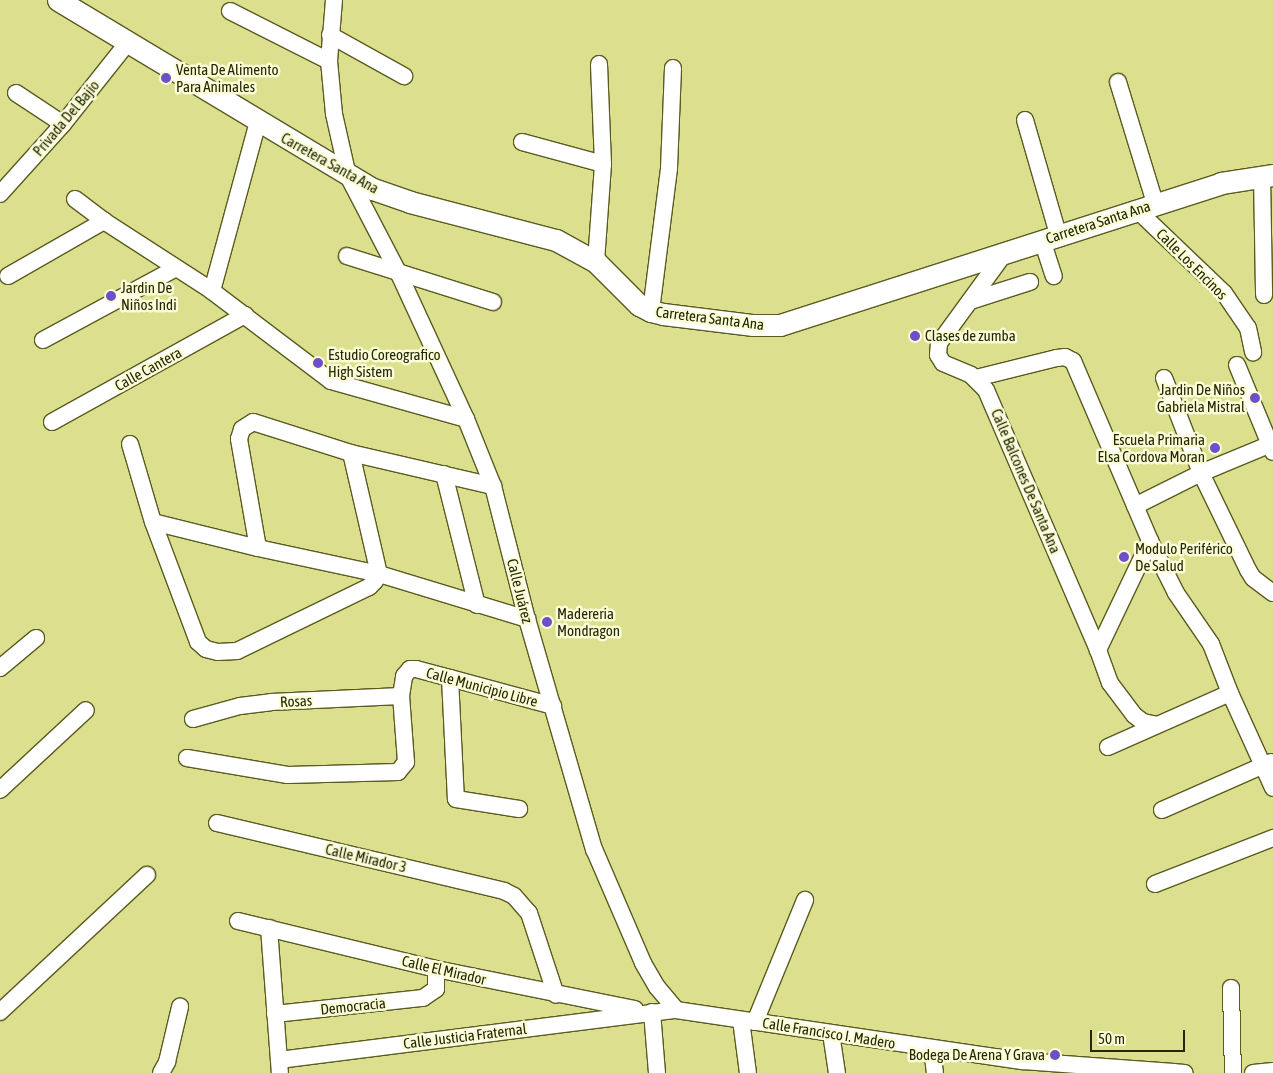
<!DOCTYPE html>
<meta charset="utf-8">
<style>
body{margin:0}
#map{position:relative;width:1273px;height:1073px;overflow:hidden;background:#dbdf8e;font-family:"Asap Condensed",sans-serif}
div>[style]{position:absolute}
.roads{filter:drop-shadow(1px 0 #5a5b1f) drop-shadow(-1px 0 #5a5b1f) drop-shadow(0 1px #5a5b1f) drop-shadow(0 -1px #5a5b1f)}
.minor>*{height:16px;margin:-8px;padding:0 8px;transform-origin:8px;border-radius:8px;background:#fff}
.major>*{height:21px;margin:-10.5px;padding:0 10.5px;transform-origin:10.5px;border-radius:10.5px;background:#fff}
.dots>*{width:14px;height:14px;translate:-50% -50%;box-sizing:border-box;border:2px solid #fafdd5;border-radius:50%}
span{translate:-50% -50%;white-space:nowrap;text-align:center;line-height:1.15;-webkit-text-stroke:5px #fafdd5;paint-order:stroke}
.poi-label{font-size:15px;color:#252604}
.left{translate:0 -50%;text-align:left}
.right{translate:-100% -50%;text-align:right}
.street-label{font-size:15px;color:#252604}
.scale{position:absolute;left:1090px;top:1030px;width:95px;height:22px;box-sizing:border-box;border:2px solid #252604;border-top:0;padding-left:6px;font-size:15px;line-height:18px;white-space:nowrap;color:#252604;-webkit-text-stroke:4px #fafdd5;paint-order:stroke}
</style>
<div id="map">
<div class="roads">
<div class="minor">
<i style="left:334px;top:0;width:61px;rotate:94.7deg"></i>
<i style="left:329px;top:61px;width:53px;rotate:84.6deg"></i>
<i style="left:334px;top:114px;width:64px;rotate:77.3deg"></i>
<i style="left:348px;top:176px;width:110px;rotate:62.5deg"></i>
<i style="left:399px;top:274px;width:160px;rotate:65.2deg"></i>
<i style="left:466px;top:419px;width:72px;rotate:68.1deg"></i>
<i style="left:493px;top:486px;width:137px;rotate:75.7deg"></i>
<i style="left:527px;top:619px;width:240px;rotate:73.8deg"></i>
<i style="left:594px;top:849px;width:124px;rotate:66.7deg"></i>
<i style="left:643px;top:963px;width:28px;rotate:60deg"></i>
<i style="left:657px;top:987px;width:30px;rotate:50deg"></i>
<i style="left:230px;top:11px;width:111px;rotate:26.8deg"></i>
<i style="left:330px;top:35px;width:85px;rotate:29deg"></i>
<i style="left:1118px;top:82px;width:127px;rotate:73deg"></i>
<i style="left:16px;top:93px;width:56px;rotate:33.4deg"></i>
<i style="left:1025px;top:120px;width:119px;rotate:73.9deg"></i>
<i style="left:522px;top:142px;width:84px;rotate:15.2deg"></i>
<i style="left:1262px;top:176px;width:119px;rotate:89deg"></i>
<i style="left:0;top:194px;width:94px;rotate:-48deg"></i>
<i style="left:63px;top:124px;width:106px;rotate:-51.5deg"></i>
<i style="left:75px;top:199px;width:36px;rotate:37deg"></i>
<i style="left:104px;top:221px;width:129px;rotate:32.9deg"></i>
<i style="left:212px;top:291px;width:149px;rotate:37.1deg"></i>
<i style="left:331px;top:381px;width:140px;rotate:15.7deg"></i>
<i style="left:1136px;top:209px;width:122px;rotate:43.7deg"></i>
<i style="left:1224px;top:293px;width:42px;rotate:55.6deg"></i>
<i style="left:1248px;top:328px;width:25px;rotate:78deg"></i>
<i style="left:1042px;top:240px;width:38px;rotate:72deg"></i>
<i style="left:1004px;top:254px;width:110px;rotate:126.1deg"></i>
<i style="left:939px;top:343px;width:12px;rotate:95deg"></i>
<i style="left:938px;top:355px;width:9px;rotate:58deg"></i>
<i style="left:943px;top:363px;width:30px;rotate:23deg"></i>
<i style="left:971px;top:375px;width:21px;rotate:45deg"></i>
<i style="left:986px;top:390px;width:283px;rotate:66.7deg"></i>
<i style="left:1098px;top:650px;width:35px;rotate:70deg"></i>
<i style="left:1110px;top:683px;width:40px;rotate:53deg"></i>
<i style="left:1134px;top:715px;width:11px;rotate:38deg"></i>
<i style="left:1143px;top:722px;width:14px;rotate:12deg"></i>
<i style="left:347px;top:256px;width:153px;rotate:17.5deg"></i>
<i style="left:596px;top:262px;width:98px;rotate:-85.9deg"></i>
<i style="left:603px;top:164px;width:100px;rotate:-92.3deg"></i>
<i style="left:8px;top:276px;width:111px;rotate:-29.8deg"></i>
<i style="left:212px;top:291px;width:175px;rotate:-74.8deg"></i>
<i style="left:970px;top:301px;width:63px;rotate:-17.6deg"></i>
<i style="left:651px;top:311px;width:144px;rotate:-82.8deg"></i>
<i style="left:669px;top:168px;width:100px;rotate:-87.7deg"></i>
<i style="left:43px;top:340px;width:151px;rotate:-28.4deg"></i>
<i style="left:1237px;top:365px;width:94px;rotate:67.5deg"></i>
<i style="left:976px;top:378px;width:83px;rotate:-13.9deg"></i>
<i style="left:1057px;top:358px;width:8px;rotate:-7deg"></i>
<i style="left:1065px;top:357px;width:9px;rotate:27deg"></i>
<i style="left:1073px;top:361px;width:196px;rotate:66.8deg"></i>
<i style="left:1150px;top:541px;width:58px;rotate:63.4deg"></i>
<i style="left:1176px;top:593px;width:62px;rotate:55.5deg"></i>
<i style="left:1211px;top:644px;width:53px;rotate:68.8deg"></i>
<i style="left:1230px;top:693px;width:104px;rotate:65.6deg"></i>
<i style="left:1164px;top:378px;width:102px;rotate:68.7deg"></i>
<i style="left:1201px;top:473px;width:108px;rotate:64.1deg"></i>
<i style="left:1248px;top:570px;width:9px;rotate:58deg"></i>
<i style="left:1253px;top:578px;width:25px;rotate:37deg"></i>
<i style="left:52px;top:422px;width:221px;rotate:-29deg"></i>
<i style="left:130px;top:444px;width:81px;rotate:73.6deg"></i>
<i style="left:153px;top:522px;width:128px;rotate:69.4deg"></i>
<i style="left:198px;top:642px;width:11px;rotate:41deg"></i>
<i style="left:206px;top:649px;width:12px;rotate:14deg"></i>
<i style="left:218px;top:652px;width:19px;rotate:-3deg"></i>
<i style="left:237px;top:651px;width:147px;rotate:-25.9deg"></i>
<i style="left:369px;top:587px;width:8px;rotate:-45deg"></i>
<i style="left:375px;top:581px;width:8px;rotate:-60deg"></i>
<i style="left:379px;top:574px;width:124px;rotate:-103deg"></i>
<i style="left:444px;top:474px;width:135px;rotate:75.9deg"></i>
<i style="left:1135px;top:506px;width:74px;rotate:-26.6deg"></i>
<i style="left:1201px;top:473px;width:78px;rotate:-22.6deg"></i>
<i style="left:153px;top:522px;width:108px;rotate:13.9deg"></i>
<i style="left:258px;top:548px;width:124px;rotate:12.1deg"></i>
<i style="left:379px;top:574px;width:155px;rotate:16.9deg"></i>
<i style="left:258px;top:548px;width:111px;rotate:-99.9deg"></i>
<i style="left:239px;top:439px;width:10px;rotate:-73deg"></i>
<i style="left:242px;top:429px;width:13px;rotate:-32deg"></i>
<i style="left:253px;top:422px;width:103px;rotate:17.6deg"></i>
<i style="left:351px;top:453px;width:146px;rotate:13.1deg"></i>
<i style="left:1098px;top:650px;width:121px;rotate:-64.5deg"></i>
<i style="left:0;top:668px;width:47px;rotate:-39.8deg"></i>
<i style="left:450px;top:678px;width:121px;rotate:87.2deg"></i>
<i style="left:456px;top:799px;width:64px;rotate:9deg"></i>
<i style="left:193px;top:719px;width:49px;rotate:-15.5deg"></i>
<i style="left:240px;top:706px;width:31px;rotate:-7deg"></i>
<i style="left:271px;top:702px;width:130px;rotate:-2.6deg"></i>
<i style="left:1108px;top:747px;width:133px;rotate:-23.9deg"></i>
<i style="left:187px;top:758px;width:102px;rotate:9.6deg"></i>
<i style="left:288px;top:775px;width:110px;rotate:-1.6deg"></i>
<i style="left:398px;top:772px;width:13px;rotate:-51deg"></i>
<i style="left:406px;top:762px;width:66px;rotate:-94.3deg"></i>
<i style="left:401px;top:696px;width:20px;rotate:-81deg"></i>
<i style="left:404px;top:676px;width:9px;rotate:-49deg"></i>
<i style="left:410px;top:669px;width:6px"></i>
<i style="left:416px;top:669px;width:35px;rotate:15deg"></i>
<i style="left:450px;top:678px;width:107px;rotate:15.2deg"></i>
<i style="left:0;top:790px;width:117px;rotate:-42.9deg"></i>
<i style="left:1162px;top:810px;width:119px;rotate:-23.8deg"></i>
<i style="left:217px;top:823px;width:295px;rotate:13.3deg"></i>
<i style="left:504px;top:891px;width:11px;rotate:27deg"></i>
<i style="left:514px;top:896px;width:23px;rotate:49deg"></i>
<i style="left:529px;top:913px;width:86px;rotate:71.8deg"></i>
<i style="left:1155px;top:884px;width:127px;rotate:-21.3deg"></i>
<i style="left:238px;top:921px;width:204px;rotate:13.6deg"></i>
<i style="left:436px;top:969px;width:203px;rotate:11.4deg"></i>
<i style="left:269px;top:928px;width:145px;rotate:85.7deg"></i>
<i style="left:1231px;top:988px;width:85px;rotate:88.7deg"></i>
<i style="left:0;top:1012px;width:201px;rotate:-43deg"></i>
<i style="left:652px;top:1012px;width:61px;rotate:85.3deg"></i>
<i style="left:275px;top:1014px;width:149px;rotate:-6.2deg"></i>
<i style="left:423px;top:998px;width:16px;rotate:-35deg"></i>
<i style="left:436px;top:989px;width:20px;rotate:-90deg"></i>
<i style="left:741px;top:1020px;width:53px;rotate:82.5deg"></i>
<i style="left:755px;top:1022px;width:132px;rotate:-67.7deg"></i>
<i style="left:831px;top:1033px;width:40px;rotate:81.5deg"></i>
<i style="left:932px;top:1049px;width:24px;rotate:83deg"></i>
<i style="left:279px;top:1060px;width:400px;rotate:-7.2deg"></i>
<i style="left:676px;top:1010px;width:351px;rotate:8.4deg"></i>
<i style="left:1023px;top:1061px;width:162px;rotate:4.2deg"></i>
<i style="left:161px;top:1073px;width:13px;rotate:-61deg"></i>
<i style="left:167px;top:1062px;width:57px;rotate:-76.7deg"></i>
<i style="left:1253px;top:1073px;width:20px;rotate:-6deg"></i>
</div>
<div class="major">
<i style="left:58px;top:0;width:367px;rotate:31deg"></i>
<i style="left:373px;top:189px;width:39px;rotate:19deg"></i>
<i style="left:410px;top:202px;width:151px;rotate:14.6deg"></i>
<i style="left:556px;top:240px;width:46px;rotate:28.8deg"></i>
<i style="left:596px;top:262px;width:61px;rotate:45deg"></i>
<i style="left:639px;top:305px;width:13px;rotate:27deg"></i>
<i style="left:651px;top:311px;width:12px;rotate:14deg"></i>
<i style="left:663px;top:314px;width:91px;rotate:7deg"></i>
<i style="left:753px;top:325px;width:27px"></i>
<i style="left:780px;top:325px;width:463px;rotate:-17.8deg"></i>
<i style="left:1221px;top:183px;width:53px;rotate:-8.7deg"></i>
</div>
</div>
<div class="dots">
<i style="left:166px;top:78px;background:#6e4fc8"></i>
<i style="left:111px;top:296px;background:#6e4fc8"></i>
<i style="left:915px;top:336px;background:#6e4fc8"></i>
<i style="left:318px;top:363px;background:#6e4fc8"></i>
<i style="left:1255px;top:398px;background:#6e4fc8"></i>
<i style="left:1215px;top:448px;background:#6e4fc8"></i>
<i style="left:1124px;top:557px;background:#6e4fc8"></i>
<i style="left:547px;top:622px;background:#6e4fc8"></i>
<i style="left:1055px;top:1055px;background:#6e4fc8"></i>
</div>
<div class="poi-label">
<span class="left" style="left:176px;top:78px">Venta De Alimento<br>Para Animales</span>
<span class="left" style="left:121px;top:296px">Jardin De<br>Niños Indi</span>
<span class="left" style="left:925px;top:336px">Clases de zumba</span>
<span class="left" style="left:328px;top:363px">Estudio Coreografico<br>High Sistem</span>
<span class="right" style="left:1245px;top:398px">Jardin De Niños<br>Gabriela Mistral</span>
<span class="right" style="left:1205px;top:448px">Escuela Primaria<br>Elsa Cordova Moran</span>
<span class="left" style="left:1135px;top:557px">Modulo Periférico<br>De Salud</span>
<span class="left" style="left:557px;top:622px">Madereria<br>Mondragon</span>
<span class="right" style="left:1045px;top:1055px">Bodega De Arena Y Grava</span>
</div>
<div class="street-label">
<span style="left:66px;top:118px;rotate:-50deg">Privada Del Bajío</span>
<span style="left:330px;top:163px;rotate:29deg">Carretera Santa Ana</span>
<span style="left:1098px;top:222px;rotate:-18deg">Carretera Santa Ana</span>
<span style="left:1192px;top:264px;rotate:45deg">Calle Los Encinos</span>
<span style="left:710px;top:318px;rotate:7deg">Carretera Santa Ana</span>
<span style="left:148px;top:369px;rotate:-29deg">Calle Cantera</span>
<span style="left:1026px;top:481px;rotate:67deg">Calle Balcones De Santa Ana</span>
<span style="left:520px;top:591px;rotate:76deg">Calle Juárez</span>
<span style="left:482px;top:687px;rotate:15deg">Calle Municipio Libre</span>
<span style="left:296px;top:701px;rotate:-3deg">Rosas</span>
<span style="left:366px;top:858px;rotate:13deg">Calle Mirador 3</span>
<span style="left:444px;top:970px;rotate:13deg">Calle El Mirador</span>
<span style="left:353px;top:1006px;rotate:-6deg">Democracia</span>
<span style="left:829px;top:1033px;rotate:9deg">Calle Francisco I. Madero</span>
<span style="left:465px;top:1036px;rotate:-7deg">Calle Justicia Fraternal</span>
</div>
<div class="scale">50 m</div>
</div>
